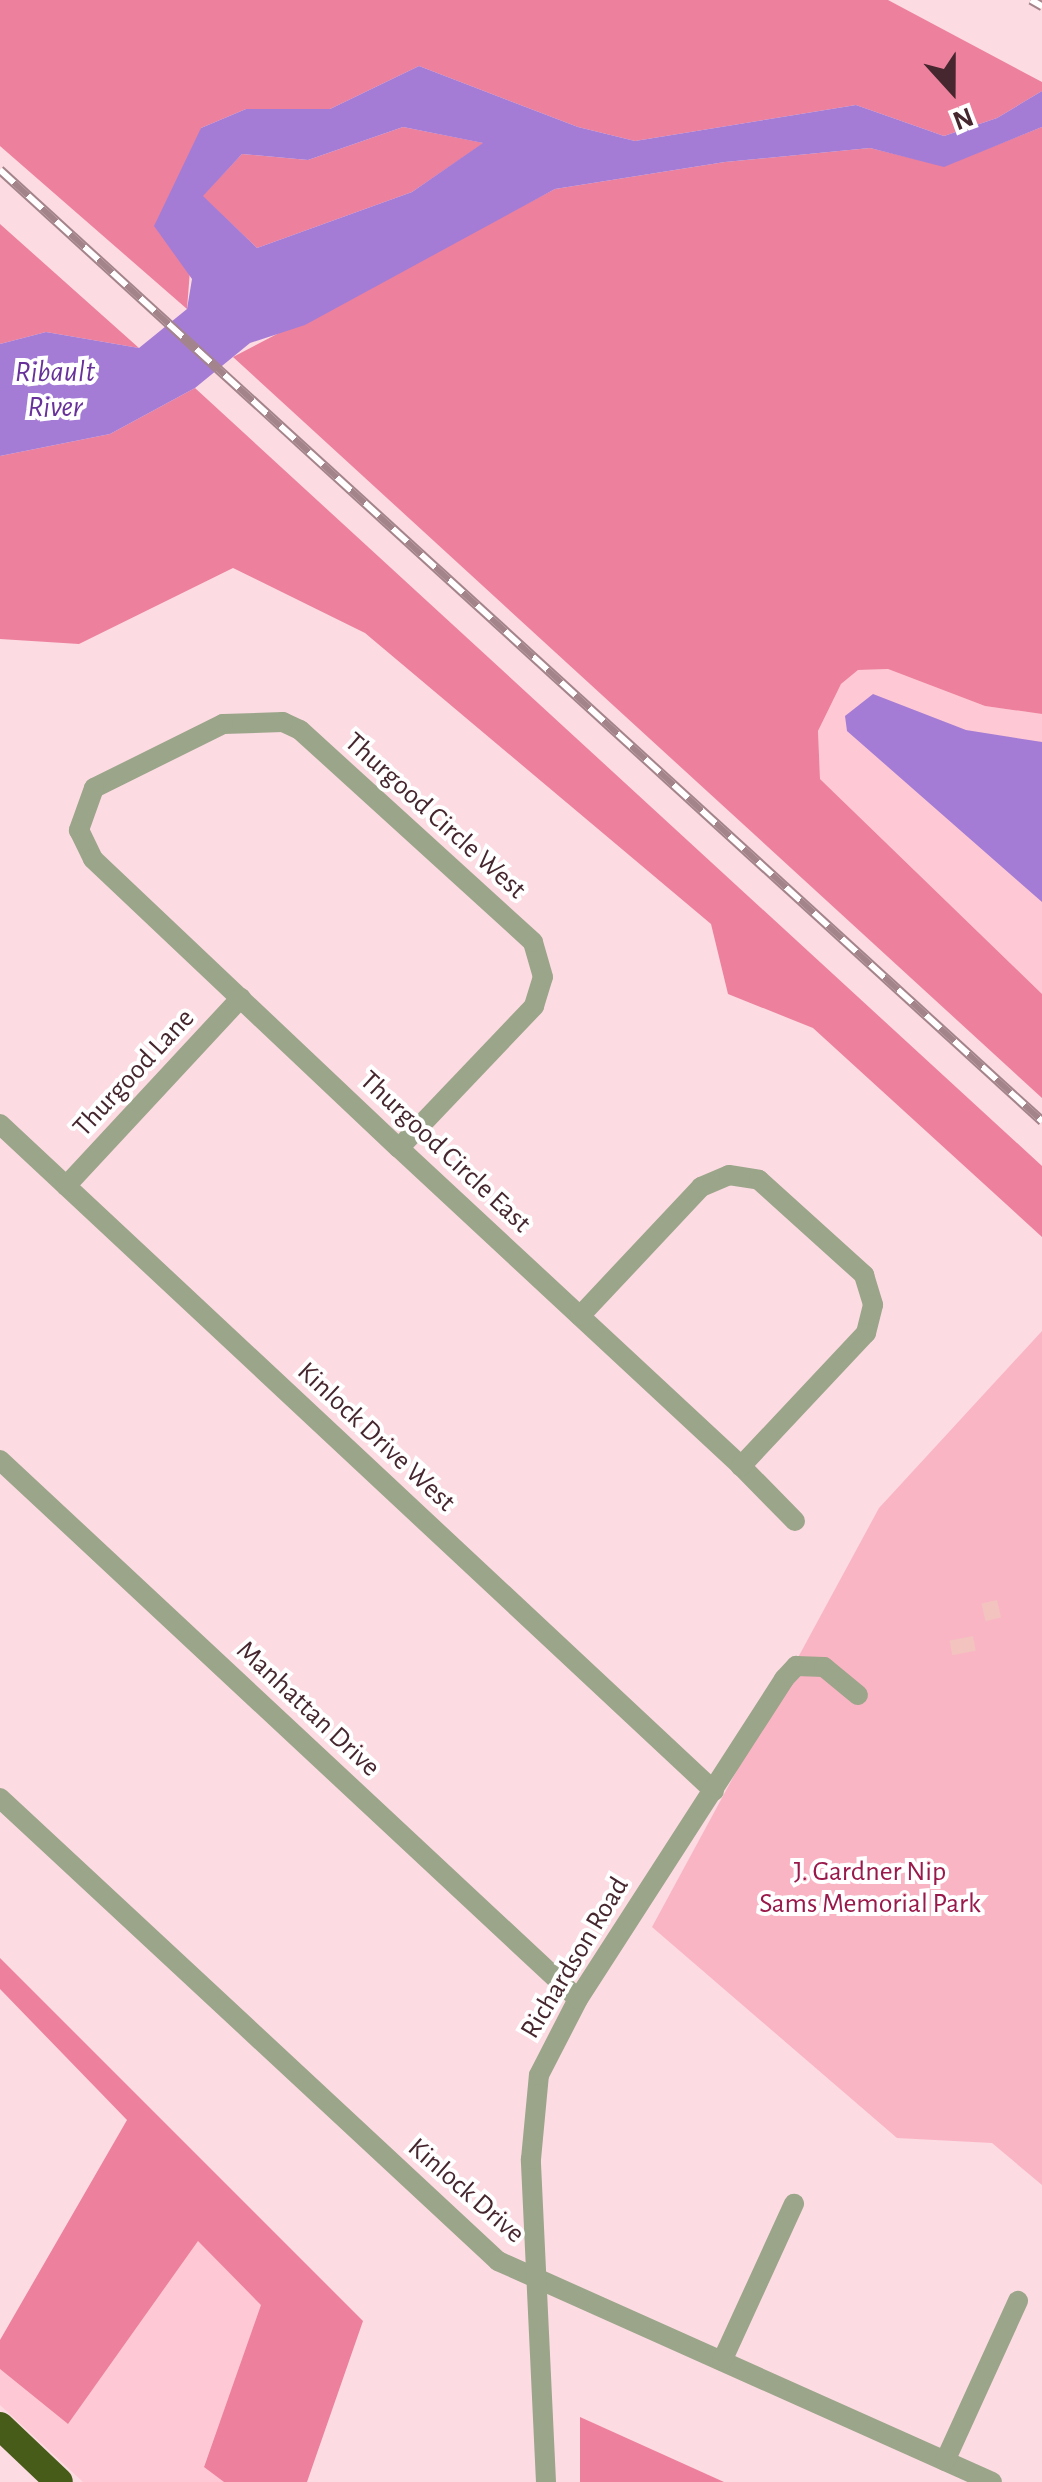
<!DOCTYPE html>
<style>
body{margin:0}
#map{position:relative;width:1042px;height:2482px;overflow:hidden;background:#fcdbe2;font-family:"Alegreya Sans",sans-serif}
div>[style]{position:absolute}
.built>*{inset:0;background:#fec9d4}
.green>*{inset:0;background:#fab5c4}
.forest>*{inset:0;background:#ed819d}
.water>*{inset:0;background:#a57cd5}
.building>*{inset:0;background:#f2c3bf;transform-origin:0 0}
.minor>*{height:20px;margin:-10px;padding:0 10px;transform-origin:10px;border-radius:10px;background:#9aa589}
.highway>*{height:28px;margin:-14px;padding:0 14px;transform-origin:14px;border-radius:14px;background:#485c19}
.rail>*{height:10px;margin-top:-5px;transform-origin:0;background:repeating-linear-gradient(90deg,#fff 0 19px,#a4848b 0 38px);box-sizing:border-box;border-block:2px solid #a4848b}
span{translate:-50% -50%;white-space:nowrap;text-align:center;line-height:1.15;-webkit-text-stroke:8px #fff;paint-order:stroke}
.street-label{font-size:28px;color:#46272f}
.park-label{font-size:28px;color:#99194b}
.water-label{font-size:30px;color:#68319a;font-style:italic}
.north{position:absolute;left:902px;top:40px;width:100px;height:100px;-webkit-text-stroke:8px #fff;paint-order:stroke;rotate:159deg;font-size:28px;font-weight:700;line-height:40px;text-align:center;color:#46272f}
.north::after{content:'';display:block;margin:auto;width:35px;height:45px;background:#46272f;clip-path:polygon(50% 0,100% 100%,50% 72%,0 100%)}
</style>
<div id="map">
<div class="built">
<i style="clip-path:polygon(888px 669px,985px 706px,1042px 714px,1042px 994px,820px 779px,818px 731px,841px 684px,858px 670px)"></i>
<i style="clip-path:polygon(198px 2240px,262px 2305px,204px 2466px,224px 2482px,83px 2482px,0 2405px,0 2369px,68px 2424px)"></i>
</div>
<div class="green">
<i style="clip-path:polygon(1042px 1331px,1042px 2185px,992px 2143px,897px 2138px,652px 1927px,879px 1508px)"></i>
</div>
<div class="forest">
<i style="clip-path:polygon(0 0,888px 0,1042px 82px,1042px 91px,997px 118px,944px 136px,856px 105px,635px 141px,578px 127px,419px 66px,330px 109px,246px 109px,201px 128px,187px 309px,0 146px)"></i>
<i style="clip-path:polygon(403px 127px,484px 143px,412px 192px,257px 248px,202px 196px,242px 154px,308px 160px)"></i>
<i style="clip-path:polygon(1042px 127px,1042px 714px,985px 706px,888px 669px,858px 670px,841px 684px,818px 731px,820px 779px,1042px 994px,1042px 1098px,233px 357px,555px 189px,725px 162px,870px 148px,944px 166px)"></i>
<i style="clip-path:polygon(0 224px,139px 348px,46px 332px,0 344px)"></i>
<i style="clip-path:polygon(195px 388px,1042px 1166px,1042px 1237px,813px 1028px,728px 994px,711px 924px,365px 633px,233px 568px,79px 644px,0 639px,0 456px,110px 434px)"></i>
<i style="clip-path:polygon(0 1958px,363px 2321px,307px 2482px,224px 2482px,204px 2467px,261px 2305px,198px 2241px,68px 2424px,0 2369px,0 2340px,127px 2120px,0 1989px)"></i>
<i style="clip-path:polygon(580px 2417px,724px 2482px,580px 2482px)"></i>
</div>
<div class="water">
<i style="clip-path:polygon(evenodd,419px 66px,578px 127px,635px 141px,856px 105px,944px 136px,997px 118px,1042px 91px,1042px 127px,944px 167px,870px 148px,725px 162px,555px 189px,305px 325px,250px 343px,195px 388px,110px 434px,0 456px,0 344px,46px 332px,139px 348px,187px 309px,192px 279px,154px 226px,201px 128px,246px 109px,330px 109px,419px 66px,403px 127px,483px 143px,412px 192px,257px 248px,203px 196px,242px 154px,308px 160px,403px 127px)"></i>
<i style="clip-path:polygon(873px 694px,966px 730px,1042px 742px,1042px 902px,847px 731px,845px 716px)"></i>
</div>
<div class="building">
<i style="left:997px;top:1600px;width:18px;height:16px;rotate:77deg"></i>
<i style="left:973px;top:1636px;width:15px;height:24px;rotate:79deg"></i>
</div>
<div class="minor">
<i style="left:0;top:1124px;width:977px;rotate:43.05deg"></i>
<i style="left:399px;top:1148px;width:196px;rotate:-46.4deg"></i>
<i style="left:534px;top:1006px;width:30px;rotate:-73deg"></i>
<i style="left:543px;top:977px;width:36px;rotate:-106deg"></i>
<i style="left:533px;top:942px;width:315px;rotate:-137.7deg"></i>
<i style="left:300px;top:730px;width:19px;rotate:-155deg"></i>
<i style="left:283px;top:722px;width:60px;rotate:178.1deg"></i>
<i style="left:223px;top:724px;width:144px;rotate:153.6deg"></i>
<i style="left:94px;top:788px;width:45px;rotate:109.7deg"></i>
<i style="left:79px;top:830px;width:32px;rotate:64deg"></i>
<i style="left:93px;top:859px;width:421px;rotate:43.4deg"></i>
<i style="left:399px;top:1148px;width:467px;rotate:42.9deg"></i>
<i style="left:741px;top:1466px;width:77px;rotate:45.5deg"></i>
<i style="left:66px;top:1186px;width:257px;rotate:-47.1deg"></i>
<i style="left:580px;top:1316px;width:177px;rotate:-46.8deg"></i>
<i style="left:701px;top:1187px;width:30px;rotate:-23deg"></i>
<i style="left:729px;top:1175px;width:30px;rotate:9deg"></i>
<i style="left:759px;top:1180px;width:142px;rotate:42.1deg"></i>
<i style="left:864px;top:1275px;width:31px;rotate:73deg"></i>
<i style="left:873px;top:1305px;width:29px;rotate:104deg"></i>
<i style="left:866px;top:1333px;width:183px;rotate:133.2deg"></i>
<i style="left:0;top:1460px;width:790px;rotate:43deg"></i>
<i style="left:0;top:1798px;width:680px;rotate:42.91deg"></i>
<i style="left:498px;top:2261px;width:541px;rotate:24.1deg"></i>
<i style="left:722px;top:2361px;width:173px;rotate:-65.4deg"></i>
<i style="left:945px;top:2461px;width:176px;rotate:-65.5deg"></i>
<i style="left:546px;top:2482px;width:323px;rotate:-92.7deg"></i>
<i style="left:531px;top:2159px;width:84px;rotate:-84.6deg"></i>
<i style="left:539px;top:2075px;width:85px;rotate:-62.8deg"></i>
<i style="left:578px;top:1999px;width:381px;rotate:-57.2deg"></i>
<i style="left:784px;top:1679px;width:18px;rotate:-47deg"></i>
<i style="left:796px;top:1666px;width:28px;rotate:2deg"></i>
<i style="left:824px;top:1667px;width:44px;rotate:39.5deg"></i>
</div>
<div class="highway">
<i style="left:0;top:2426px;width:81px;rotate:43.5deg"></i>
</div>
<div class="rail">
<i style="left:1031px;top:0;width:13px;rotate:29deg"></i>
<i style="left:0;top:170px;width:1411px;rotate:42.39deg"></i>
</div>
<div class="street-label">
<span style="left:435px;top:816px;rotate:42deg">Thurgood Circle West</span>
<span style="left:134px;top:1073px;rotate:-47deg">Thurgood Lane</span>
<span style="left:445px;top:1152px;rotate:43deg">Thurgood Circle East</span>
<span style="left:376px;top:1437px;rotate:43deg">Kinlock Drive West</span>
<span style="left:308px;top:1709px;rotate:43deg">Manhattan Drive</span>
<span style="left:575px;top:1958px;rotate:-59deg">Richardson Road</span>
<span style="left:466px;top:2191px;rotate:41deg">Kinlock Drive</span>
</div>
<div class="park-label">
<span style="left:870px;top:1888px">J. Gardner Nip<br>Sams Memorial Park</span>
</div>
<div class="water-label">
<span style="left:55px;top:389px">Ribault<br>River</span>
</div>
<div class="north">N</div>
</div>
